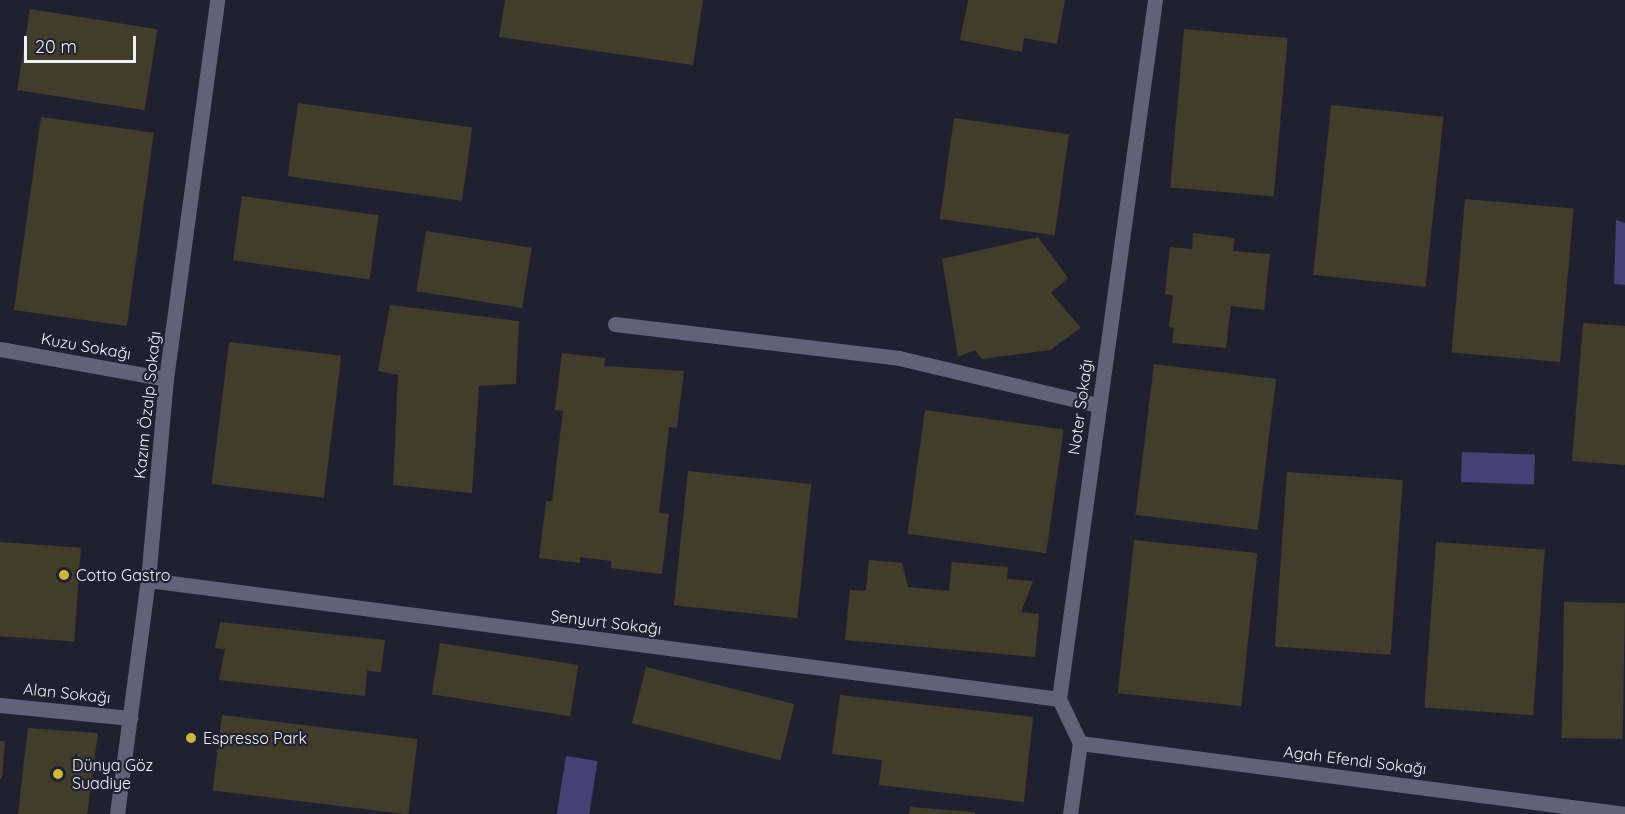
<!DOCTYPE html>
<meta charset="utf-8">
<style>
body{margin:0}
#map{position:relative;width:1625px;height:814px;overflow:hidden;background:#212030;font-family:Quicksand,sans-serif}
div>[style]{position:absolute}
.water>*{inset:0;background:#454075;transform-origin:0 0}
.building>*{inset:0;background:#403d2b;transform-origin:0 0}
.service>*{height:15px;margin:-7.5px;padding:0 7.5px;transform-origin:7.5px;border-radius:7.5px;background:#62617a}
.minor>*{height:15px;margin:-7.5px;padding:0 7.5px;transform-origin:7.5px;border-radius:7.5px;background:#62617a}
.dots>*{width:16px;height:16px;translate:-50% -50%;box-sizing:border-box;border:3px solid #212030;border-radius:50%}
span{translate:-50% -50%;white-space:nowrap;text-align:center;line-height:1.15;-webkit-text-stroke:4.5px #212030;paint-order:stroke}
.street-label{font-size:16px;color:#f0f0fb}
.poi-label{font-size:16px;color:#f0f0fb}
.left{translate:0 -50%;text-align:left}
.scale{position:absolute;left:24px;top:36px;width:112px;height:27px;box-sizing:border-box;border:3px solid #f0f0fb;border-top:0;padding-left:8px;font-size:18px;line-height:21px;white-space:nowrap;color:#f0f0fb;-webkit-text-stroke:4px #212030;paint-order:stroke}
</style>
<div id="map">
<div class="water">
<i style="clip-path:polygon(1616px 220px,1625px 223px,1625px 285px,1614px 284px)"></i>
<i style="left:1462px;top:452px;width:73px;height:30px;rotate:2deg"></i>
<i style="left:566px;top:756px;width:32px;height:59px;rotate:9deg"></i>
</div>
<div class="building">
<i style="clip-path:polygon(505px 0,703px 0,693px 65px,499px 37px)"></i>
<i style="clip-path:polygon(968px 0,1065px 0,1057px 44px,1024px 38px,1022px 52px,960px 40px)"></i>
<i style="left:30px;top:9px;width:129px;height:82px;rotate:9deg"></i>
<i style="left:1184px;top:29px;width:104px;height:159px;rotate:5deg"></i>
<i style="left:298px;top:103px;width:176px;height:74px;rotate:8deg"></i>
<i style="left:1331px;top:105px;width:113px;height:171px;rotate:6deg"></i>
<i style="left:41px;top:117px;width:114px;height:195px;rotate:8deg"></i>
<i style="left:954px;top:118px;width:116px;height:102px;rotate:8deg"></i>
<i style="left:242px;top:196px;width:138px;height:65px;rotate:8deg"></i>
<i style="left:1465px;top:199px;width:109px;height:154px;rotate:5deg"></i>
<i style="left:426px;top:231px;width:107px;height:61px;rotate:9deg"></i>
<i style="clip-path:polygon(1193px 233px,1235px 238px,1233px 251px,1270px 254px,1264px 310px,1231px 306px,1226px 348px,1172px 343px,1174px 328px,1169px 327px,1173px 295px,1165px 294px,1170px 247px,1192px 249px)"></i>
<i style="clip-path:polygon(1038px 237px,1068px 278px,1051px 293px,1081px 328px,1050px 350px,982px 359px,975px 350px,958px 357px,942px 259px)"></i>
<i style="clip-path:polygon(390px 305px,519px 321px,516px 384px,479px 386px,472px 493px,393px 485px,398px 375px,378px 371px)"></i>
<i style="clip-path:polygon(1583px 323px,1625px 326px,1625px 465px,1572px 461px)"></i>
<i style="left:229px;top:342px;width:113px;height:143px;rotate:7deg"></i>
<i style="clip-path:polygon(562px 353px,605px 358px,604px 366px,684px 371px,677px 428px,669px 427px,659px 513px,669px 514px,662px 574px,611px 568px,611px 561px,580px 557px,580px 563px,539px 558px,546px 501px,552px 501px,563px 411px,555px 410px)"></i>
<i style="left:1154px;top:364px;width:123px;height:152px;rotate:7deg"></i>
<i style="left:925px;top:410px;width:140px;height:125px;rotate:8deg"></i>
<i style="left:688px;top:471px;width:124px;height:135px;rotate:6deg"></i>
<i style="left:1287px;top:472px;width:116px;height:175px;rotate:4deg"></i>
<i style="left:1134px;top:540px;width:124px;height:154px;rotate:6deg"></i>
<i style="left:0;top:542px;width:81px;height:94px;rotate:4deg"></i>
<i style="left:1436px;top:542px;width:109px;height:166px;rotate:4deg"></i>
<i style="clip-path:polygon(869px 560px,902px 563px,908px 587px,949px 591px,952px 562px,1008px 567px,1007px 579px,1033px 581px,1021px 612px,1039px 614px,1035px 657px,845px 640px,850px 590px,866px 591px)"></i>
<i style="left:1564px;top:602px;width:61px;height:136px;rotate:1deg"></i>
<i style="clip-path:polygon(220px 622px,385px 640px,381px 672px,367px 671px,365px 696px,219px 680px,225px 649px,215px 648px)"></i>
<i style="left:440px;top:643px;width:140px;height:52px;rotate:9deg"></i>
<i style="left:646px;top:667px;width:153px;height:58px;rotate:14deg"></i>
<i style="clip-path:polygon(840px 695px,1033px 717px,1024px 802px,879px 785px,882px 760px,832px 754px)"></i>
<i style="left:222px;top:715px;width:197px;height:76px;rotate:7deg"></i>
<i style="clip-path:polygon(28px 728px,98px 733px,87px 814px,18px 814px)"></i>
<i style="clip-path:polygon(0 741px,5px 741px,2px 779px,0 779px)"></i>
<i style="clip-path:polygon(910px 807px,975px 812px,975px 814px,909px 814px)"></i>
</div>
<div class="service">
<i style="left:615px;top:324px;width:286px;rotate:6.8deg"></i>
<i style="left:899px;top:358px;width:204px;rotate:13.3deg"></i>
</div>
<div class="minor">
<i style="left:0;top:349px;width:169px;rotate:10.2deg"></i>
<i style="left:148px;top:580px;width:919px;rotate:7.44deg"></i>
<i style="left:0;top:705px;width:131px;rotate:5.7deg"></i>
<i style="left:1080px;top:743px;width:550px;rotate:7.42deg"></i>
<i style="left:117px;top:814px;width:236px;rotate:-82.5deg"></i>
<i style="left:148px;top:580px;width:202px;rotate:-84.9deg"></i>
<i style="left:166px;top:379px;width:382px;rotate:-82.3deg"></i>
<i style="left:1070px;top:814px;width:72px;rotate:-82deg"></i>
<i style="left:1080px;top:743px;width:49px;rotate:-115.5deg"></i>
<i style="left:1059px;top:699px;width:706px;rotate:-82.18deg"></i>
</div>
<div class="dots">
<i style="left:64px;top:575px;background:#d0b736"></i>
<i style="left:191px;top:738px;background:#d0b736"></i>
<i style="left:58px;top:774px;background:#d0b736"></i>
</div>
<div class="street-label">
<span style="left:86px;top:346px;rotate:10deg">Kuzu Sokağı</span>
<span style="left:147px;top:405px;rotate:-84deg">Kazım Özalp Sokağı</span>
<span style="left:1080px;top:407px;rotate:-82deg">Noter Sokağı</span>
<span style="left:606px;top:622px;rotate:7deg">Şenyurt Sokağı</span>
<span style="left:67px;top:693px;rotate:6deg">Alan Sokağı</span>
<span style="left:1355px;top:760px;rotate:7deg">Agah Efendi Sokağı</span>
</div>
<div class="poi-label">
<span class="left" style="left:76px;top:575px">Cotto Gastro</span>
<span class="left" style="left:203px;top:738px">Espresso Park</span>
<span class="left" style="left:72px;top:774px">Dünya Göz<br>Suadiye</span>
</div>
<div class="scale">20 m</div>
</div>
